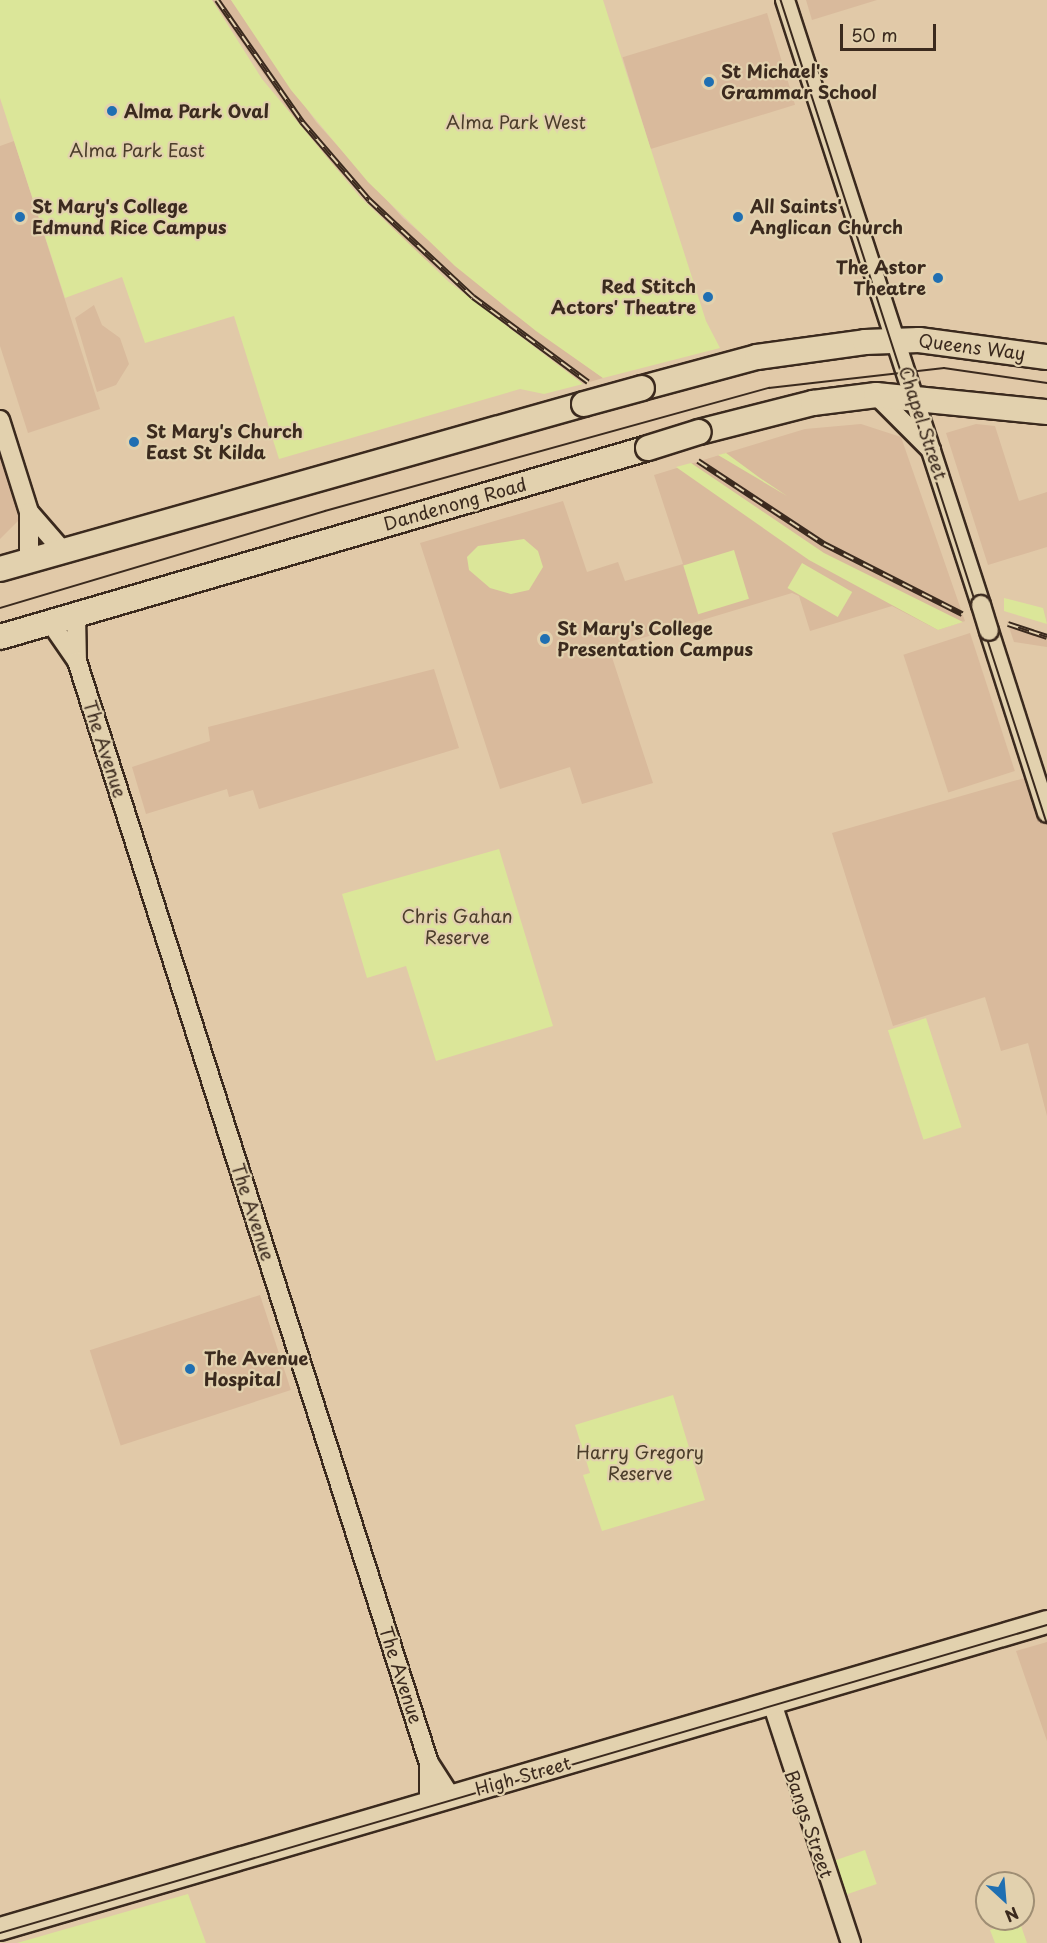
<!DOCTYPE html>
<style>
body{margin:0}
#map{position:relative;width:1047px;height:1943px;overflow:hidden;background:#e1c9a8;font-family:"Playpen Sans",sans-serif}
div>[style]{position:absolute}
.built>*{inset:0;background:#d9ba9c;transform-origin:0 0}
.green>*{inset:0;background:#dbe699;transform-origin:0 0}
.roads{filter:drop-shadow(2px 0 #3b2a1e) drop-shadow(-2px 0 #3b2a1e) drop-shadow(0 2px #3b2a1e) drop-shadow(0 -2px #3b2a1e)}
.tertiary>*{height:18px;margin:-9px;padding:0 9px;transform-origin:9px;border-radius:9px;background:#e2d1ae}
.primary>*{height:22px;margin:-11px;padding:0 11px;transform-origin:11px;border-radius:11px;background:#e2d1ae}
.trunk>*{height:24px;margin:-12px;padding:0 12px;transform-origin:12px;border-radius:12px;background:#e2d1ae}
.tram>*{height:1.5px;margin:-0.75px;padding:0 0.75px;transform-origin:0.75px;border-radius:0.75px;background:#3b2a1e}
.rail>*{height:6px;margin-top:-3px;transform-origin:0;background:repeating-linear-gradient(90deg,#e2d1ae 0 11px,#3b2a1e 0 22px);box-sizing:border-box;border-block:2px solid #3b2a1e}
.bridges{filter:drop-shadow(2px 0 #3b2a1e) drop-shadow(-2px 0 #3b2a1e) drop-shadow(0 2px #3b2a1e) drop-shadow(0 -2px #3b2a1e)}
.tertiary-bridge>*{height:18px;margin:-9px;padding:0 9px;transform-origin:9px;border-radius:9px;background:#e2d1ae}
.trunk-bridge>*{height:24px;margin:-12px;padding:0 12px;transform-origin:12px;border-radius:12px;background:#e2d1ae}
.dots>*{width:16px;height:16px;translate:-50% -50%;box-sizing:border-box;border:3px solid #e2d1ae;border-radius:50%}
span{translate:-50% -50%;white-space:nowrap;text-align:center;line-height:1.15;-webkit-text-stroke:4.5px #e2d1ae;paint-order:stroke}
.poi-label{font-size:18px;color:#3b2a1e;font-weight:700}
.left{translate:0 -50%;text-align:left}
.right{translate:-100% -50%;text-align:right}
.park-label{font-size:18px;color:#4b3d2a}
.street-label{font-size:18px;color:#3b2a1e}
.north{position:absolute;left:975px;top:1871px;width:60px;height:60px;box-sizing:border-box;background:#e2d1ae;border:2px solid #9f8e74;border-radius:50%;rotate:154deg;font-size:16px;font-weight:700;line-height:24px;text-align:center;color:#3b2a1e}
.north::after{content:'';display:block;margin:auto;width:21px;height:27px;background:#1f6fb2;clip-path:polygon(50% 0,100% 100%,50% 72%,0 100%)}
.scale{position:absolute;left:840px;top:24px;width:96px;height:27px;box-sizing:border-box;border:3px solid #3b2a1e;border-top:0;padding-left:8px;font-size:18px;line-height:21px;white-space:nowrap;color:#3b2a1e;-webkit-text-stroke:4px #e2d1ae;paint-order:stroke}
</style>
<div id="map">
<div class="built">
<i style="clip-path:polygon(212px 0,231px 0,316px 122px,403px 218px,510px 311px,603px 378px,583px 384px,412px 249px,307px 137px)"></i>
<i style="clip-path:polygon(806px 0,877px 0,812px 20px)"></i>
<i style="left:767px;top:13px;width:96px;height:151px;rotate:73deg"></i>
<i style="clip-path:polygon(14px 141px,100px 409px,28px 433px,0 346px,0 146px)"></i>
<i style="clip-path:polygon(94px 305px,102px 325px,120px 338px,129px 364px,116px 385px,97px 392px,75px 318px)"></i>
<i style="clip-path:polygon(861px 424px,901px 437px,965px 621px,938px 630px,892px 606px,810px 631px,799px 596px,792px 593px,609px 648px,653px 783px,582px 804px,570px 767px,500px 789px,420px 543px,563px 501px,587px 572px,618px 562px,625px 581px,683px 564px,654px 475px,805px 429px)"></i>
<i style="clip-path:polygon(976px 424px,995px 426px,1019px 501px,1047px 492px,1047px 547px,988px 565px,946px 433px)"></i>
<i style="clip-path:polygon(0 445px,21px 518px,0 539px)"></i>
<i style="clip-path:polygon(1007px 621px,1047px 634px,1047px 647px,1014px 642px)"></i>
<i style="left:970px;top:633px;width:145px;height:70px;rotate:72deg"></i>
<i style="clip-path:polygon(434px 669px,459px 748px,259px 809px,253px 790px,229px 797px,227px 789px,146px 814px,132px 767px,210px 741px,208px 727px)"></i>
<i style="clip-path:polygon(1035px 775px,1047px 813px,1047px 1116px,1028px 1043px,1001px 1051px,985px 997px,893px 1026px,832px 833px)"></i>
<i style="left:260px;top:1295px;width:100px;height:179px;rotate:72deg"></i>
<i style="clip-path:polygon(1047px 1642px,1047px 1741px,1016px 1651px)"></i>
</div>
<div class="green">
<i style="clip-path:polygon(0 0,212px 0,262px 79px,360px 197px,449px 282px,583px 384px,544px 394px,520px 389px,279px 459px,234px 316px,145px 343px,122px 277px,65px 298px,0 98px)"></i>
<i style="clip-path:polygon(231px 0,603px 0,706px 321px,720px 348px,603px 378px,536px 331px,455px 266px,368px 182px,291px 90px)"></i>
<i style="clip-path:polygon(726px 453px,760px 478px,787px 496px,718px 455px)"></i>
<i style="clip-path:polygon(691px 463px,824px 553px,963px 622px,938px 630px,809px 560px,676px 467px)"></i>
<i style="clip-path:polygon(524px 539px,538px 551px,543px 567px,529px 590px,511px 594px,490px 588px,469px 570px,467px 557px,478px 546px)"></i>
<i style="left:734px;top:550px;width:51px;height:53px;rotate:73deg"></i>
<i style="left:802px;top:563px;width:58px;height:29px;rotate:30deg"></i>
<i style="clip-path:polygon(1004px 598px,1043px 608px,1047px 624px,1004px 611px)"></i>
<i style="clip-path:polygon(499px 849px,553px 1026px,436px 1061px,406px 966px,367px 978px,342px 894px)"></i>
<i style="left:926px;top:1018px;width:115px;height:40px;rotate:72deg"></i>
<i style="clip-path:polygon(673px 1395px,705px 1500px,602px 1531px,583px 1475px,590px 1473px,575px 1425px)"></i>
<i style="left:865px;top:1850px;width:36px;height:32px;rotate:71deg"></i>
<i style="clip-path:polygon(188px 1894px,206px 1943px,17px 1943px)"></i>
<i style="clip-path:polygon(1019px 1920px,1027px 1943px,995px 1943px,990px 1930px)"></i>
</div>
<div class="roads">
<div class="tertiary">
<i style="left:785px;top:0;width:636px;rotate:72.05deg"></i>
<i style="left:876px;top:395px;width:78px;rotate:45deg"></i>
<i style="left:0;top:420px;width:96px;rotate:72.5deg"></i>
<i style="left:29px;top:512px;width:50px;rotate:49deg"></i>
<i style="left:29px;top:560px;width:48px;rotate:-90deg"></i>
<i style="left:76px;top:615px;width:46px;rotate:88.8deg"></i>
<i style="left:50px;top:622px;width:47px;rotate:55.3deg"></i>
<i style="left:77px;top:661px;width:1157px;rotate:72.29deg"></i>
<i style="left:429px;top:1763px;width:40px;rotate:57.1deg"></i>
<i style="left:989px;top:631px;width:191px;rotate:72.3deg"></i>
<i style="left:772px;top:1703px;width:253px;rotate:71.8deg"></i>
<i style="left:429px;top:1763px;width:40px;rotate:90deg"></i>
</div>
<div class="primary">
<i style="left:0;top:1929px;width:1091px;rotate:-16.34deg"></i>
</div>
<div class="trunk">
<i style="left:642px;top:388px;width:119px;rotate:-15.1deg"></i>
<i style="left:757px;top:357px;width:109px;rotate:-7.9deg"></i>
<i style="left:865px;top:342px;width:54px;rotate:-2.1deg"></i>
<i style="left:919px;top:340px;width:129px;rotate:7.6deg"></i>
<i style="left:699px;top:432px;width:118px;rotate:-14.3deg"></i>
<i style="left:813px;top:403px;width:64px;rotate:-7.2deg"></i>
<i style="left:876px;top:395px;width:172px;rotate:5.7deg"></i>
<i style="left:0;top:569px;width:607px;rotate:-15.78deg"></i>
<i style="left:0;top:637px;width:675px;rotate:-16.26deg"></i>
</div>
</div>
<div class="tram">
<i style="left:781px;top:0;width:865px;rotate:72.09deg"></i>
<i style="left:0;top:608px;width:339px;rotate:-16.6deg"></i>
<i style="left:325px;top:511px;width:461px;rotate:-15.5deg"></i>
<i style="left:769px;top:388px;width:176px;rotate:-6.5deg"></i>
<i style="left:944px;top:368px;width:104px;rotate:8.3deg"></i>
<i style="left:0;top:1933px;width:1091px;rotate:-16.39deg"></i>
</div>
<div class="rail">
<i style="left:217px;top:0;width:149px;rotate:55.1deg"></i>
<i style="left:302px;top:122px;width:103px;rotate:49.3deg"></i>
<i style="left:369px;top:200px;width:142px;rotate:43deg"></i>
<i style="left:473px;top:297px;width:143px;rotate:36.5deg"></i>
<i style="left:698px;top:461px;width:151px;rotate:33.4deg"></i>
<i style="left:824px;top:544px;width:155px;rotate:26.9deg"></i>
<i style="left:1008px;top:624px;width:41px;rotate:18.4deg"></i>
</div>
<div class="bridges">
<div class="tertiary-bridge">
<i style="left:981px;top:605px;width:27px;rotate:73deg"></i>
</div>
<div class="trunk-bridge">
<i style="left:584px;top:404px;width:60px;rotate:-15.4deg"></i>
<i style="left:648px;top:448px;width:53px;rotate:-17.4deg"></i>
</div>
</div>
<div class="dots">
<i style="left:709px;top:82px;background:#1f6fb2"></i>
<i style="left:112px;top:111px;background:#1f6fb2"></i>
<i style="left:20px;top:217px;background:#1f6fb2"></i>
<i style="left:738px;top:217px;background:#1f6fb2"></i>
<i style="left:938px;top:278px;background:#1f6fb2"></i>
<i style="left:708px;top:297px;background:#1f6fb2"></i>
<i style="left:134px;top:442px;background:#1f6fb2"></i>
<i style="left:545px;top:639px;background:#1f6fb2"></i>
<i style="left:190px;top:1369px;background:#1f6fb2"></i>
</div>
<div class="poi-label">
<span class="left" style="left:721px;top:82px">St Michael's<br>Grammar School</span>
<span class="left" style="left:124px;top:111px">Alma Park Oval</span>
<span class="left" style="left:32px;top:217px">St Mary's College<br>Edmund Rice Campus</span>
<span class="left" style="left:750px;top:217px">All Saints'<br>Anglican Church</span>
<span class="right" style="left:926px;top:278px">The Astor<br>Theatre</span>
<span class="right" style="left:696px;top:297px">Red Stitch<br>Actors' Theatre</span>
<span class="left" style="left:146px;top:442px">St Mary's Church<br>East St Kilda</span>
<span class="left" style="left:557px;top:639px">St Mary's College<br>Presentation Campus</span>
<span class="left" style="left:204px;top:1369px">The Avenue<br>Hospital</span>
</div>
<div class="park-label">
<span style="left:516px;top:122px">Alma Park West</span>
<span style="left:137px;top:150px">Alma Park East</span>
<span style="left:457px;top:927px">Chris Gahan<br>Reserve</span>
<span style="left:640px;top:1463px">Harry Gregory<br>Reserve</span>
</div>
<div class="street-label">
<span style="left:972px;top:347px;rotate:7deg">Queens Way</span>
<span style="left:923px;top:423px;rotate:72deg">Chapel Street</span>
<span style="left:455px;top:504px;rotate:-16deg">Dandenong Road</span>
<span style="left:105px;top:749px;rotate:72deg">The Avenue</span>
<span style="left:253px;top:1212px;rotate:72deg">The Avenue</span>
<span style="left:401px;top:1675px;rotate:72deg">The Avenue</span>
<span style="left:523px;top:1776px;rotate:-16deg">High Street</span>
<span style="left:809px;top:1824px;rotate:71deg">Bangs Street</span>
</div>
<div class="north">N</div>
<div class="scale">50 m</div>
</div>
